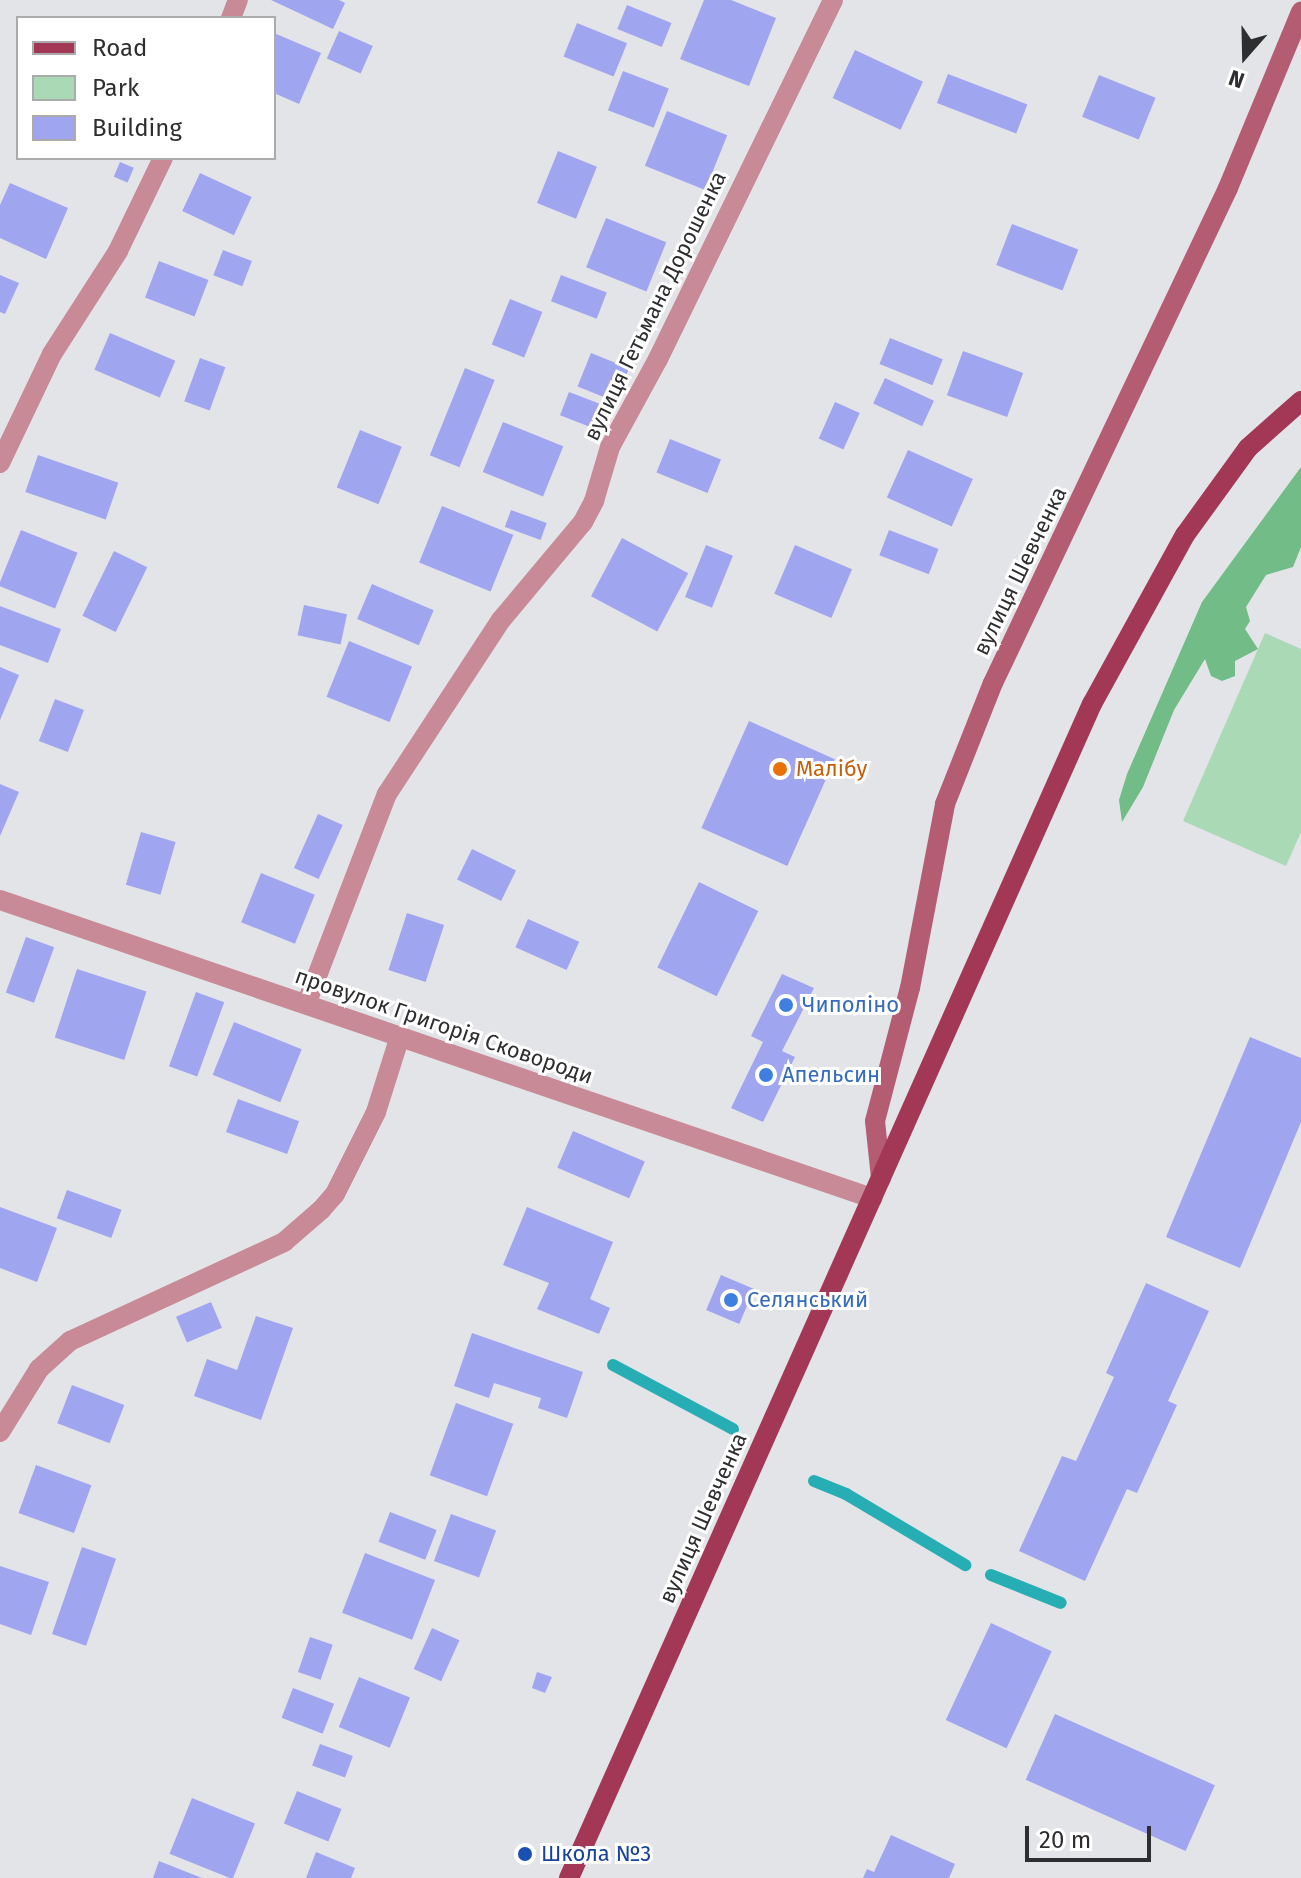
<!DOCTYPE html>
<meta charset="utf-8">
<style>
body{margin:0}
#map{position:relative;width:1301px;height:1878px;overflow:hidden;background:#e3e4e7;font-family:"Fira Sans",sans-serif}
div>[style]{position:absolute}
.green>*{inset:0;background:#aad9b6}
.forest>*{inset:0;background:#71bc87}
.stream>*{height:12px;margin:-6px;padding:0 6px;transform-origin:6px;border-radius:6px;background:#27aeb5}
.building>*{inset:0;background:#a0a5f0;transform-origin:0 0}
.street>*{height:20px;margin:-10px;padding:0 10px;transform-origin:10px;border-radius:10px;background:#c78a96}
.secondary>*{height:20px;margin:-10px;padding:0 10px;transform-origin:10px;border-radius:10px;background:#b45c71}
.primary>*{height:20px;margin:-10px;padding:0 10px;transform-origin:10px;border-radius:10px;background:#a33856}
.dots>*{width:22px;height:22px;translate:-50% -50%;box-sizing:border-box;border:4px solid #fff;border-radius:50%}
span{translate:-50% -50%;white-space:nowrap;text-align:center;line-height:1.15;-webkit-text-stroke:6px #fff;paint-order:stroke}
.street-label{font-size:22px;color:#2e2e30}
.food-label{font-size:22px;color:#c56008}
.left{translate:0 -50%;text-align:left}
.shop-label{font-size:22px;color:#366cbe}
.transit-label{font-size:22px;color:#164399}
.legend{position:absolute;left:16px;top:16px;width:260px;height:144px;box-sizing:border-box;background:#fff;border:2px solid #ababac;margin:0;padding:10px 14px;list-style:none;font-size:24px;color:#2e2e30}
.legend li{display:flex;align-items:center;gap:16px;height:40px}
.legend b{width:40px;border:2px solid #ababac}
.north{position:absolute;left:1205px;top:16px;width:80px;height:80px;-webkit-text-stroke:6px #fff;paint-order:stroke;rotate:200deg;font-size:22px;font-weight:700;line-height:32px;text-align:center;color:#2e2e30}
.north::after{content:'';display:block;margin:auto;width:28px;height:36px;background:#2e2e30;clip-path:polygon(50% 0,100% 100%,50% 72%,0 100%)}
.scale{position:absolute;left:1025px;top:1826px;width:126px;height:36px;box-sizing:border-box;border:4px solid #2e2e30;border-top:0;padding-left:10px;font-size:24px;line-height:28px;white-space:nowrap;color:#2e2e30;-webkit-text-stroke:6px #fff;paint-order:stroke}
</style>
<div id="map">
<div class="green">
<i style="clip-path:polygon(1265px 633px,1301px 649px,1301px 832px,1286px 866px,1183px 821px)"></i>
</div>
<div class="forest">
<i style="clip-path:polygon(1301px 467px,1301px 547px,1293px 567px,1266px 575px,1246px 607px,1250px 621px,1245px 629px,1258px 649px,1235px 661px,1235px 676px,1222px 681px,1211px 676px,1205px 659px,1174px 710px,1143px 787px,1122px 822px,1119px 800px,1127px 774px,1202px 602px)"></i>
</div>
<div class="stream">
<i style="left:613px;top:1365px;width:136px;rotate:28.1deg"></i>
<i style="left:814px;top:1481px;width:35px;rotate:22deg"></i>
<i style="left:846px;top:1494px;width:139px;rotate:30.8deg"></i>
<i style="left:991px;top:1575px;width:75px;rotate:21.8deg"></i>
</div>
<div class="building">
<i style="clip-path:polygon(271px 0,339px 0,345px 3px,333px 29px)"></i>
<i style="clip-path:polygon(704px 0,731px 0,776px 18px,749px 86px,680px 59px)"></i>
<i style="left:627px;top:5px;width:48px;height:26px;rotate:22deg"></i>
<i style="left:577px;top:23px;width:54px;height:36px;rotate:22deg"></i>
<i style="left:339px;top:31px;width:37px;height:30px;rotate:24deg"></i>
<i style="clip-path:polygon(274px 33px,321px 53px,299px 104px,274px 93px)"></i>
<i style="left:855px;top:50px;width:75px;height:53px;rotate:25deg"></i>
<i style="left:623px;top:71px;width:49px;height:42px;rotate:21deg"></i>
<i style="left:948px;top:74px;width:85px;height:31px;rotate:21deg"></i>
<i style="left:1099px;top:75px;width:61px;height:45px;rotate:22deg"></i>
<i style="left:667px;top:111px;width:65px;height:59px;rotate:22deg"></i>
<i style="left:558px;top:151px;width:42px;height:56px;rotate:22deg"></i>
<i style="left:120px;top:162px;width:15px;height:16px;rotate:23deg"></i>
<i style="left:200px;top:173px;width:57px;height:42px;rotate:25deg"></i>
<i style="clip-path:polygon(10px 183px,68px 208px,46px 259px,0 238px,0 205px)"></i>
<i style="left:606px;top:218px;width:65px;height:53px;rotate:22deg"></i>
<i style="left:1012px;top:224px;width:71px;height:44px;rotate:21deg"></i>
<i style="left:223px;top:250px;width:31px;height:27px;rotate:21deg"></i>
<i style="left:159px;top:261px;width:53px;height:39px;rotate:21deg"></i>
<i style="clip-path:polygon(0 275px,19px 283px,5px 314px,0 312px)"></i>
<i style="left:561px;top:275px;width:49px;height:28px;rotate:21deg"></i>
<i style="left:510px;top:299px;width:35px;height:49px;rotate:22deg"></i>
<i style="left:110px;top:333px;width:71px;height:40px;rotate:23deg"></i>
<i style="left:890px;top:338px;width:57px;height:28px;rotate:22deg"></i>
<i style="left:963px;top:351px;width:64px;height:47px;rotate:20deg"></i>
<i style="left:591px;top:353px;width:41px;height:36px;rotate:22deg"></i>
<i style="left:200px;top:358px;width:27px;height:46px;rotate:20deg"></i>
<i style="left:465px;top:368px;width:32px;height:94px;rotate:22deg"></i>
<i style="left:885px;top:378px;width:54px;height:28px;rotate:25deg"></i>
<i style="left:569px;top:392px;width:40px;height:25px;rotate:21deg"></i>
<i style="left:835px;top:402px;width:27px;height:40px;rotate:24deg"></i>
<i style="left:503px;top:422px;width:65px;height:54px;rotate:22deg"></i>
<i style="left:360px;top:430px;width:45px;height:62px;rotate:22deg"></i>
<i style="left:670px;top:439px;width:55px;height:36px;rotate:22deg"></i>
<i style="left:908px;top:450px;width:71px;height:52px;rotate:24deg"></i>
<i style="left:38px;top:455px;width:85px;height:39px;rotate:19deg"></i>
<i style="left:442px;top:506px;width:77px;height:61px;rotate:22deg"></i>
<i style="left:511px;top:510px;width:38px;height:18px;rotate:20deg"></i>
<i style="left:21px;top:530px;width:61px;height:60px;rotate:22deg"></i>
<i style="left:889px;top:530px;width:53px;height:27px;rotate:21deg"></i>
<i style="left:622px;top:538px;width:75px;height:66px;rotate:28deg"></i>
<i style="left:706px;top:545px;width:29px;height:56px;rotate:22deg"></i>
<i style="left:795px;top:545px;width:62px;height:53px;rotate:23deg"></i>
<i style="left:114px;top:551px;width:37px;height:72px;rotate:26deg"></i>
<i style="left:372px;top:584px;width:67px;height:38px;rotate:23deg"></i>
<i style="left:304px;top:605px;width:44px;height:31px;rotate:12deg"></i>
<i style="clip-path:polygon(0 606px,61px 629px,48px 663px,0 645px)"></i>
<i style="left:349px;top:641px;width:68px;height:60px;rotate:22deg"></i>
<i style="clip-path:polygon(0 667px,19px 675px,0 720px)"></i>
<i style="left:55px;top:699px;width:31px;height:45px;rotate:21deg"></i>
<i style="left:749px;top:721px;width:94px;height:117px;rotate:24deg"></i>
<i style="clip-path:polygon(0 784px,19px 792px,0 836px)"></i>
<i style="left:318px;top:814px;width:27px;height:59px;rotate:24deg"></i>
<i style="left:141px;top:832px;width:36px;height:55px;rotate:16deg"></i>
<i style="left:472px;top:849px;width:49px;height:34px;rotate:26deg"></i>
<i style="left:261px;top:873px;width:58px;height:53px;rotate:22deg"></i>
<i style="left:699px;top:882px;width:66px;height:95px;rotate:26deg"></i>
<i style="left:407px;top:913px;width:39px;height:60px;rotate:18deg"></i>
<i style="left:528px;top:919px;width:56px;height:31px;rotate:24deg"></i>
<i style="left:26px;top:937px;width:30px;height:59px;rotate:20deg"></i>
<i style="left:77px;top:969px;width:73px;height:72px;rotate:18deg"></i>
<i style="clip-path:polygon(782px 974px,814px 988px,782px 1051px,795px 1057px,763px 1122px,731px 1108px,763px 1042px,751px 1036px)"></i>
<i style="left:196px;top:992px;width:30px;height:79px;rotate:20deg"></i>
<i style="left:234px;top:1022px;width:73px;height:57px;rotate:22deg"></i>
<i style="clip-path:polygon(1250px 1037px,1301px 1058px,1301px 1122px,1240px 1268px,1166px 1237px)"></i>
<i style="left:238px;top:1099px;width:65px;height:35px;rotate:20deg"></i>
<i style="left:573px;top:1131px;width:78px;height:40px;rotate:23deg"></i>
<i style="left:67px;top:1190px;width:58px;height:30px;rotate:20deg"></i>
<i style="clip-path:polygon(0 1207px,57px 1228px,37px 1282px,0 1268px)"></i>
<i style="clip-path:polygon(527px 1207px,613px 1242px,590px 1299px,610px 1308px,599px 1334px,537px 1309px,549px 1283px,503px 1265px)"></i>
<i style="left:721px;top:1275px;width:36px;height:38px;rotate:23deg"></i>
<i style="clip-path:polygon(1146px 1283px,1209px 1311px,1168px 1401px,1177px 1405px,1137px 1493px,1127px 1489px,1085px 1581px,1019px 1551px,1062px 1456px,1076px 1461px,1114px 1377px,1106px 1373px)"></i>
<i style="left:211px;top:1302px;width:28px;height:38px;rotate:67deg"></i>
<i style="clip-path:polygon(256px 1316px,293px 1328px,261px 1420px,194px 1396px,207px 1359px,237px 1370px)"></i>
<i style="clip-path:polygon(472px 1333px,583px 1372px,567px 1418px,538px 1408px,541px 1398px,494px 1383px,489px 1398px,454px 1386px)"></i>
<i style="left:72px;top:1385px;width:56px;height:41px;rotate:21deg"></i>
<i style="left:456px;top:1403px;width:61px;height:77px;rotate:20deg"></i>
<i style="left:36px;top:1465px;width:59px;height:51px;rotate:20deg"></i>
<i style="left:390px;top:1512px;width:50px;height:32px;rotate:21deg"></i>
<i style="left:451px;top:1514px;width:48px;height:50px;rotate:20deg"></i>
<i style="left:82px;top:1547px;width:36px;height:92px;rotate:19deg"></i>
<i style="left:365px;top:1553px;width:75px;height:64px;rotate:21deg"></i>
<i style="clip-path:polygon(0 1566px,49px 1582px,31px 1635px,0 1624px)"></i>
<i style="left:991px;top:1623px;width:67px;height:107px;rotate:25deg"></i>
<i style="left:432px;top:1628px;width:30px;height:45px;rotate:24deg"></i>
<i style="left:310px;top:1637px;width:24px;height:37px;rotate:19deg"></i>
<i style="clip-path:polygon(537px 1672px,552px 1677px,545px 1693px,532px 1688px)"></i>
<i style="left:359px;top:1677px;width:55px;height:54px;rotate:22deg"></i>
<i style="left:293px;top:1688px;width:44px;height:32px;rotate:21deg"></i>
<i style="left:1055px;top:1714px;width:175px;height:72px;rotate:24deg"></i>
<i style="left:320px;top:1744px;width:35px;height:23px;rotate:20deg"></i>
<i style="left:297px;top:1791px;width:48px;height:35px;rotate:22deg"></i>
<i style="left:192px;top:1798px;width:68px;height:60px;rotate:22deg"></i>
<i style="clip-path:polygon(891px 1835px,955px 1864px,949px 1878px,863px 1878px,867px 1869px,874px 1872px)"></i>
<i style="clip-path:polygon(316px 1852px,355px 1868px,351px 1878px,306px 1878px)"></i>
<i style="clip-path:polygon(159px 1861px,202px 1878px,153px 1878px)"></i>
</div>
<div class="street">
<i style="left:231px;top:18px;width:19px;rotate:-69deg"></i>
<i style="left:0;top:463px;width:121px;rotate:-64.5deg"></i>
<i style="left:52px;top:354px;width:122px;rotate:-57.3deg"></i>
<i style="left:118px;top:251px;width:103px;rotate:-64.2deg"></i>
<i style="left:0;top:900px;width:922px;rotate:18.87deg"></i>
<i style="left:307px;top:1002px;width:223px;rotate:-69deg"></i>
<i style="left:387px;top:794px;width:208px;rotate:-56.8deg"></i>
<i style="left:501px;top:620px;width:128px;rotate:-50.1deg"></i>
<i style="left:583px;top:522px;width:24px;rotate:-62deg"></i>
<i style="left:594px;top:501px;width:56px;rotate:-73.5deg"></i>
<i style="left:610px;top:447px;width:100px;rotate:-61.4deg"></i>
<i style="left:658px;top:359px;width:399px;rotate:-64deg"></i>
<i style="left:0;top:1432px;width:74px;rotate:-58.2deg"></i>
<i style="left:39px;top:1369px;width:42px;rotate:-42.1deg"></i>
<i style="left:70px;top:1341px;width:236px;rotate:-24.8deg"></i>
<i style="left:284px;top:1242px;width:49px;rotate:-40.9deg"></i>
<i style="left:321px;top:1210px;width:21px;rotate:-49deg"></i>
<i style="left:335px;top:1194px;width:92px;rotate:-63.4deg"></i>
<i style="left:376px;top:1112px;width:77px;rotate:-72.5deg"></i>
</div>
<div class="secondary">
<i style="left:881px;top:1178px;width:57px;rotate:-96deg"></i>
<i style="left:875px;top:1121px;width:138px;rotate:-75.3deg"></i>
<i style="left:910px;top:988px;width:187px;rotate:-79.2deg"></i>
<i style="left:945px;top:804px;width:130px;rotate:-68.4deg"></i>
<i style="left:993px;top:683px;width:548px;rotate:-64.6deg"></i>
<i style="left:1228px;top:188px;width:191px;rotate:-67.5deg"></i>
</div>
<div class="primary">
<i style="left:569px;top:1878px;width:1285px;rotate:-65.99deg"></i>
<i style="left:1092px;top:704px;width:193px;rotate:-61.2deg"></i>
<i style="left:1185px;top:535px;width:107px;rotate:-54.1deg"></i>
<i style="left:1248px;top:448px;width:71px;rotate:-41.6deg"></i>
</div>
<div class="dots">
<i style="left:780px;top:769px;background:#e8710a"></i>
<i style="left:786px;top:1005px;background:#3f7fe0"></i>
<i style="left:766px;top:1075px;background:#3f7fe0"></i>
<i style="left:731px;top:1300px;background:#3f7fe0"></i>
<i style="left:525px;top:1854px;background:#1a4fb4"></i>
</div>
<div class="street-label">
<span style="left:655px;top:306px;rotate:-64deg">вулиця Гетьмана Дорошенка</span>
<span style="left:1020px;top:571px;rotate:-64deg">вулиця Шевченка</span>
<span style="left:444px;top:1026px;rotate:19deg">провулок Григорія Сковороди</span>
<span style="left:703px;top:1518px;rotate:-66deg">вулиця Шевченка</span>
</div>
<div class="food-label">
<span class="left" style="left:796px;top:769px">Малібу</span>
</div>
<div class="shop-label">
<span class="left" style="left:802px;top:1005px">Чиполіно</span>
<span class="left" style="left:782px;top:1075px">Апельсин</span>
<span class="left" style="left:747px;top:1300px">Селянський</span>
</div>
<div class="transit-label">
<span class="left" style="left:541px;top:1854px">Школа №3</span>
</div>
<ul class="legend">
<li><b style="height:10px;background:#a33856"></b>Road</li>
<li><b style="height:22px;background:#aad9b6"></b>Park</li>
<li><b style="height:22px;background:#a0a5f0"></b>Building</li>
</ul>
<div class="north">N</div>
<div class="scale">20 m</div>
</div>
